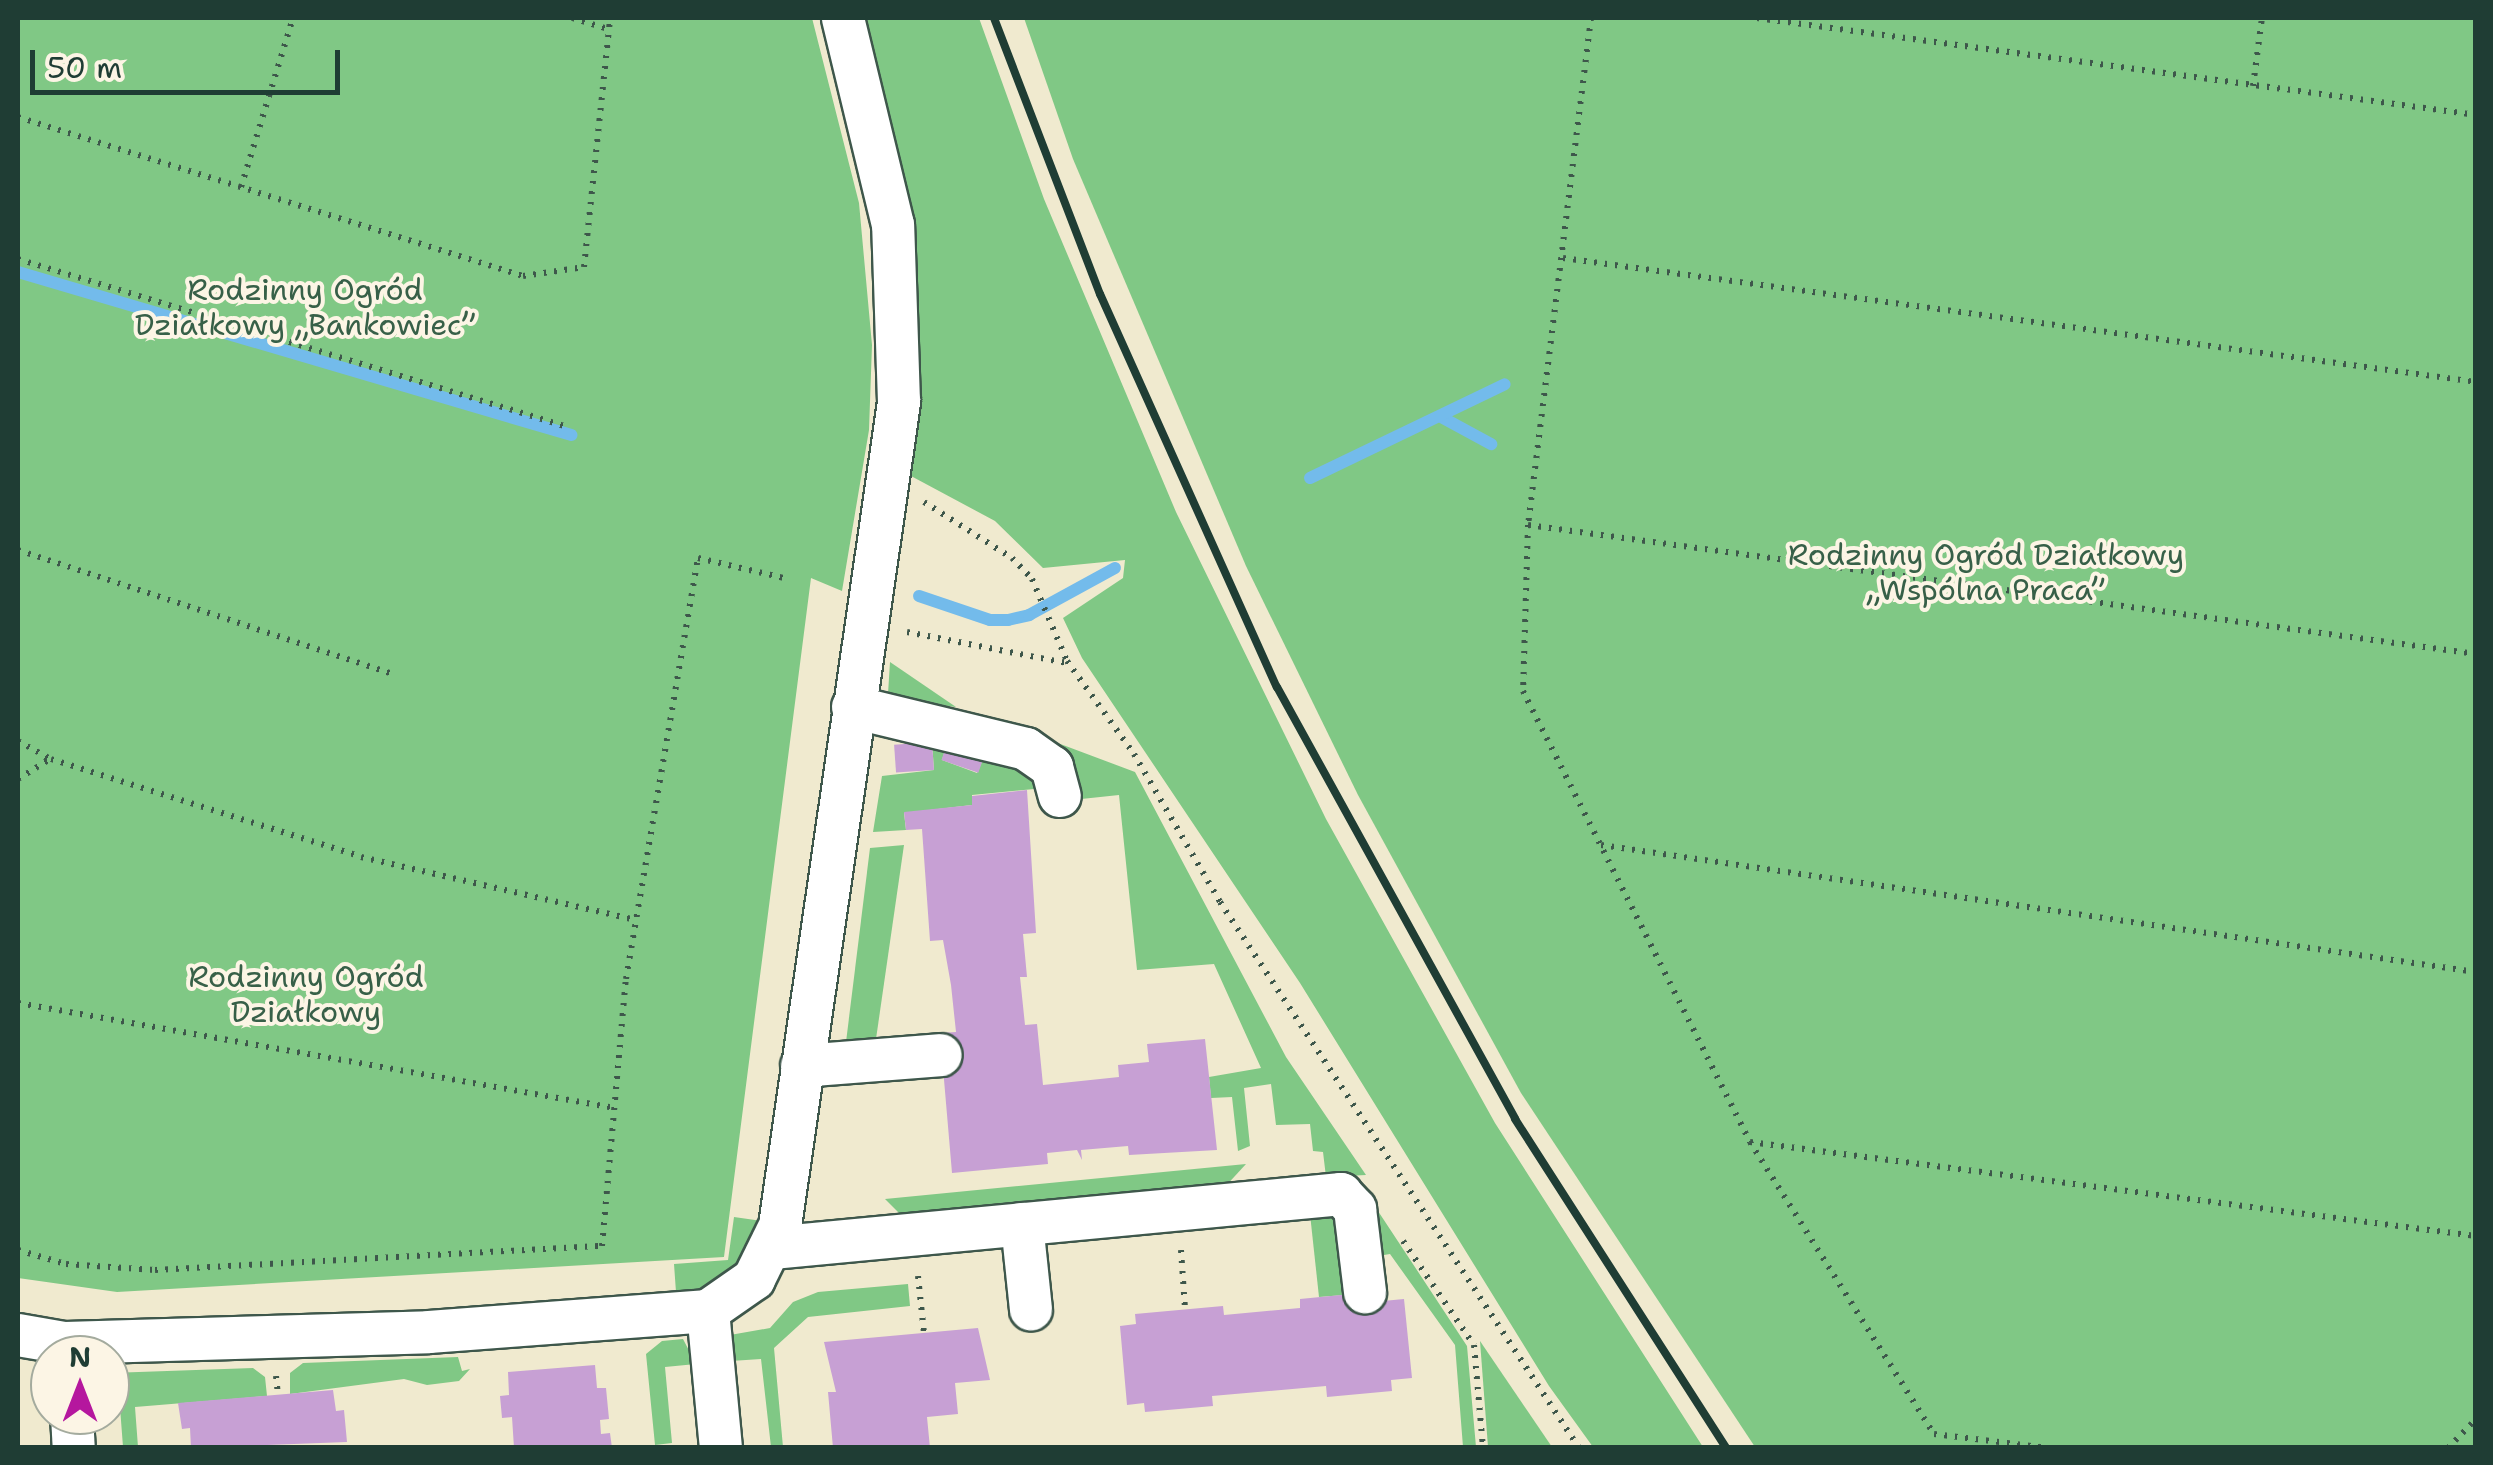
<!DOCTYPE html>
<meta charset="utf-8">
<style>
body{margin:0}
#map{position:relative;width:2493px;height:1465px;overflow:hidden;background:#f0eacf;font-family:"Shantell Sans",sans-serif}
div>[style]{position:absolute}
.green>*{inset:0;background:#80c885}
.stream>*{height:12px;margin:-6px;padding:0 6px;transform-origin:6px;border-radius:6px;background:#73bbeb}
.building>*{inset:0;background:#c7a0d4;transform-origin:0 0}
.path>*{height:6px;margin-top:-3px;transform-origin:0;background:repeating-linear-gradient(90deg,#3e574b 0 2.5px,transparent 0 10.5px)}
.roads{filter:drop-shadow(2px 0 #3e574b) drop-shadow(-2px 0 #3e574b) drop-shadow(0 2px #3e574b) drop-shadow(0 -2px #3e574b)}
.minor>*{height:42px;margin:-21px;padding:0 21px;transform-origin:21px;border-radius:21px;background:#fff}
.rail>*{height:8px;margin:-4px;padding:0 4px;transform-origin:4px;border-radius:4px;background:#1f3d34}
span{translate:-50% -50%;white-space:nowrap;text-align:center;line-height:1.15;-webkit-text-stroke:8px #fcf5e5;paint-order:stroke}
.park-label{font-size:30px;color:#376048}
.frame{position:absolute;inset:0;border:20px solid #1f3d34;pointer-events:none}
.north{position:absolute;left:30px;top:1335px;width:100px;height:100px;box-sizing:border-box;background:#fcf5e5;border:2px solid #a4ab9e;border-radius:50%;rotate:0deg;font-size:28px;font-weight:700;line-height:40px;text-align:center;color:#1f3d34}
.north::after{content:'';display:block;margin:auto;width:35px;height:45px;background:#b5179e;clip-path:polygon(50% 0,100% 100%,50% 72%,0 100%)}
.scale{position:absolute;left:30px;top:50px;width:310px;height:45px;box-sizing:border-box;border:5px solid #1f3d34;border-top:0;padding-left:12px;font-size:30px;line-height:35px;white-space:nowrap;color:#1f3d34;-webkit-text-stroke:8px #fcf5e5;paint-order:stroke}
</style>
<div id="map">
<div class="green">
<i style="clip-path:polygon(18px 18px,812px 18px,859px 203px,872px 345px,869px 430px,842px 591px,811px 578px,724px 1257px,117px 1292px,18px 1278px)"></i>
<i style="clip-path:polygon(863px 18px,979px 18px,1044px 199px,1176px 512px,1326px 819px,1495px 1123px,1703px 1447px,1593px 1447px,1549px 1386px,1300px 983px,1082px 658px,1063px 618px,1123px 578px,1125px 560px,1043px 568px,995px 521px,911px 476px,919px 386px,914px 250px,891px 119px)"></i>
<i style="clip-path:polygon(1024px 18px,2475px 18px,2475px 1447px,1755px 1447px,1521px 1093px,1358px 795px,1246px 566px,1073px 159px)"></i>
<i style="clip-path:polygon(890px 662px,956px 707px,896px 700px,888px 694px)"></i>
<i style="clip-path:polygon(932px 742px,947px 744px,942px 760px,977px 773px,984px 757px,1033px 777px,1034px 789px,972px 795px,972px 805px,904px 813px,906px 830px,873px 832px,882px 776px,934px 770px)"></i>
<i style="clip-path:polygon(1055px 742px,1135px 772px,1286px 1057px,1366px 1175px,1326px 1177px,1323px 1152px,1313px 1151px,1310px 1124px,1276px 1125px,1271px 1084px,1244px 1088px,1250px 1146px,1238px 1151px,1232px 1097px,1211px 1098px,1209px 1077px,1261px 1068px,1214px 964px,1137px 970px,1119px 795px,1072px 800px)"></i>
<i style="clip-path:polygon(904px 845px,876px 1039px,846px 1042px,870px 848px)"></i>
<i style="clip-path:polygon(1246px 1164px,1223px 1189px,905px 1219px,885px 1199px)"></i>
<i style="clip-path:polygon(1376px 1208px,1467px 1346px,1476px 1447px,1463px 1447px,1455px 1345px,1390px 1254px,1378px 1256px)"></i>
<i style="clip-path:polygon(1310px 1214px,1329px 1215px,1337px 1225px,1344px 1295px,1319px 1297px)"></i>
<i style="clip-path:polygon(734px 1217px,762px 1221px,741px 1262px,701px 1290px,676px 1292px,674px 1264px,728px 1260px)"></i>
<i style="clip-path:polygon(908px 1284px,910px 1306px,808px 1317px,774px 1348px,783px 1447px,771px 1447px,761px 1359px,731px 1361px,730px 1335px,770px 1328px,793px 1302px,818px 1292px)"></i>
<i style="clip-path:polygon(683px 1339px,696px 1364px,665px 1367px,672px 1443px,655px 1445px,646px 1354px,662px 1341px)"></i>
<i style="clip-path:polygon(1480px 1341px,1552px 1447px,1488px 1447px)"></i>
<i style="clip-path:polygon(458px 1357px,462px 1371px,470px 1369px,459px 1381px,427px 1385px,404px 1379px,290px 1394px,290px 1373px,303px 1363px)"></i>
<i style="clip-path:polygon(253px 1368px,265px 1377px,267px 1396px,135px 1407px,138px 1447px,123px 1447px,119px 1394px,110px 1394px,110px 1373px)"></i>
</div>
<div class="stream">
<i style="left:18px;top:272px;width:577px;rotate:16.42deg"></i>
<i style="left:1443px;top:418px;width:55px;rotate:28.4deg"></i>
<i style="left:1310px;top:478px;width:216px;rotate:-25.7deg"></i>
<i style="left:919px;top:596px;width:75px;rotate:18.7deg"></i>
<i style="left:990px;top:620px;width:18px"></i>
<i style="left:1008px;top:620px;width:22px;rotate:-13deg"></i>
<i style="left:1029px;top:615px;width:98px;rotate:-28.7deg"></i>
</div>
<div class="building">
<i style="left:932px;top:742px;width:28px;height:38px;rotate:86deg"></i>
<i style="left:947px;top:744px;width:39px;height:17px;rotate:19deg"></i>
<i style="clip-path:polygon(1027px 790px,1036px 933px,1023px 934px,1027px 977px,1020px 977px,1025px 1025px,1037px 1024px,1043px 1085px,1119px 1077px,1118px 1065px,1149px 1062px,1147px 1044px,1205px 1039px,1217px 1150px,1129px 1155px,1128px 1146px,1081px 1150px,1082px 1160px,1077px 1150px,1047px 1153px,1048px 1164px,952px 1173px,940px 1033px,956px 1032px,951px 985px,943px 940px,930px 941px,922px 829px,906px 830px,904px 812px,972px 805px,972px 796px)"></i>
<i style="clip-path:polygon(1382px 1291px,1383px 1301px,1404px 1299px,1412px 1378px,1391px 1380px,1392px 1391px,1327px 1397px,1326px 1386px,1212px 1396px,1213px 1406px,1145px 1412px,1144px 1403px,1127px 1405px,1120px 1326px,1136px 1324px,1135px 1314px,1223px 1306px,1224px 1315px,1300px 1308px,1300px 1299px)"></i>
<i style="clip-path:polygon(978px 1328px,990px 1380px,955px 1383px,958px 1414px,927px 1417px,930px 1448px,833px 1448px,828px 1392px,836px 1392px,824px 1342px)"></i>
<i style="clip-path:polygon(595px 1365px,597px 1388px,606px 1388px,609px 1419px,600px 1420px,601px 1434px,610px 1433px,612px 1448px,514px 1448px,512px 1417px,502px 1418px,500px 1396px,509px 1395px,508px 1372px)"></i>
<i style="clip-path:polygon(333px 1390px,336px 1411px,344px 1410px,347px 1442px,191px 1448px,190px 1428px,182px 1429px,178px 1403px)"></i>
</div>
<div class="path">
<i style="left:572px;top:18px;width:39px;rotate:17deg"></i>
<i style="left:1591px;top:18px;width:511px;rotate:97.08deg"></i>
<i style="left:1528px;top:525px;width:166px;rotate:91.7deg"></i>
<i style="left:1523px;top:691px;width:505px;rotate:63.28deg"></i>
<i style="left:1750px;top:1142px;width:345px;rotate:57.8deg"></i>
<i style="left:1934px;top:1434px;width:115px;rotate:7deg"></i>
<i style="left:1757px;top:18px;width:726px;rotate:7.68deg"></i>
<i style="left:2253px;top:86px;width:69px;rotate:-82.5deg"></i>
<i style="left:18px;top:117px;width:529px;rotate:17.48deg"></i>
<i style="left:523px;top:276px;width:62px;rotate:-8.4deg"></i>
<i style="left:584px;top:267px;width:250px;rotate:-84deg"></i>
<i style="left:241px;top:187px;width:177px;rotate:-72.9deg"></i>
<i style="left:1563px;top:258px;width:921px;rotate:7.73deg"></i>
<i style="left:18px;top:259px;width:575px;rotate:16.99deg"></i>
<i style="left:924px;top:502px;width:104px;rotate:32.5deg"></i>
<i style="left:1012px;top:558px;width:29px;rotate:46deg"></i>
<i style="left:1032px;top:579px;width:89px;rotate:66.9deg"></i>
<i style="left:1067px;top:661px;width:115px;rotate:54.2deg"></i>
<i style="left:1134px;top:754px;width:171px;rotate:59.8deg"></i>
<i style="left:1220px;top:902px;width:653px;rotate:56.67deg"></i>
<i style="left:1528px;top:525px;width:957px;rotate:7.75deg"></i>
<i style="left:18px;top:550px;width:396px;rotate:18.3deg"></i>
<i style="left:907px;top:632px;width:162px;rotate:11deg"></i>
<i style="left:18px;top:741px;width:38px;rotate:29deg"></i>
<i style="left:51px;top:759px;width:325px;rotate:17.5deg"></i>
<i style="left:361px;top:857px;width:282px;rotate:12.9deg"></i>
<i style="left:18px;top:779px;width:38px;rotate:-32deg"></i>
<i style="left:1601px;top:845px;width:884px;rotate:8.26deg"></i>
<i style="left:18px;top:1003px;width:606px;rotate:9.98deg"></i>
<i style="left:1750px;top:1142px;width:732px;rotate:7.38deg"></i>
<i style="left:1403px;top:1241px;width:126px;rotate:55.7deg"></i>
<i style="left:1474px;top:1345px;width:103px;rotate:85deg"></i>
<i style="left:18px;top:1250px;width:50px;rotate:16.3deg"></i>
<i style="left:66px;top:1264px;width:89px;rotate:3.9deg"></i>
<i style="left:155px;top:1270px;width:448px;rotate:-3.1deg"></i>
<i style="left:602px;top:1246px;width:268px;rotate:-84.9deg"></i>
<i style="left:626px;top:979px;width:427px;rotate:-80.3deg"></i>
<i style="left:698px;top:558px;width:92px;rotate:13.1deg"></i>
<i style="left:1181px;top:1250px;width:59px;rotate:86.1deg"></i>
<i style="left:918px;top:1276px;width:57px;rotate:84deg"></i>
<i style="left:276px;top:1376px;width:19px;rotate:84deg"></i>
<i style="left:2448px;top:1448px;width:40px;rotate:-46deg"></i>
</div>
<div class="roads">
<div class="minor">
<i style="left:853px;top:707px;width:178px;rotate:13.6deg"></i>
<i style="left:1026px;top:749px;width:32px;rotate:35deg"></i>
<i style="left:1052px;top:767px;width:30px;rotate:75deg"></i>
<i style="left:802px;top:1066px;width:139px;rotate:-4.5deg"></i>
<i style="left:1022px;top:1224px;width:86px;rotate:84deg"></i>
<i style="left:772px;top:1248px;width:572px;rotate:-5.42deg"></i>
<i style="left:1341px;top:1194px;width:21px;rotate:47deg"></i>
<i style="left:1355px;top:1209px;width:84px;rotate:83.1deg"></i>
<i style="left:708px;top:1311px;width:138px;rotate:84.6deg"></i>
<i style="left:18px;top:1335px;width:48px;rotate:9.7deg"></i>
<i style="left:65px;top:1343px;width:364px;rotate:-1.7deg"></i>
<i style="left:429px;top:1332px;width:280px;rotate:-4.3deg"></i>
<i style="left:708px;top:1311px;width:56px;rotate:-34.8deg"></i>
<i style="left:754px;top:1279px;width:59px;rotate:-63.9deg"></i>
<i style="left:780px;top:1226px;width:833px;rotate:-81.78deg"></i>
<i style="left:899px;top:402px;width:177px;rotate:-91.9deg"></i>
<i style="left:893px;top:225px;width:213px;rotate:-103.6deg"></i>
<i style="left:72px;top:1415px;width:33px;rotate:87deg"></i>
</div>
</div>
<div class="rail">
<i style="left:994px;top:18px;width:296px;rotate:69deg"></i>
<i style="left:1100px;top:294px;width:431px;rotate:65.8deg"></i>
<i style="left:1277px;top:687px;width:493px;rotate:61.1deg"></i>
<i style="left:1515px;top:1119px;width:391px;rotate:57.3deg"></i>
</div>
<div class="park-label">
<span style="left:305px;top:307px">Rodzinny Ogród<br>Działkowy „Bankowiec”</span>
<span style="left:1986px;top:572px">Rodzinny Ogród Działkowy<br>„Wspólna Praca”</span>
<span style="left:306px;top:994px">Rodzinny Ogród<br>Działkowy</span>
</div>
<div class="frame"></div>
<div class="north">N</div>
<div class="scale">50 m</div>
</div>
